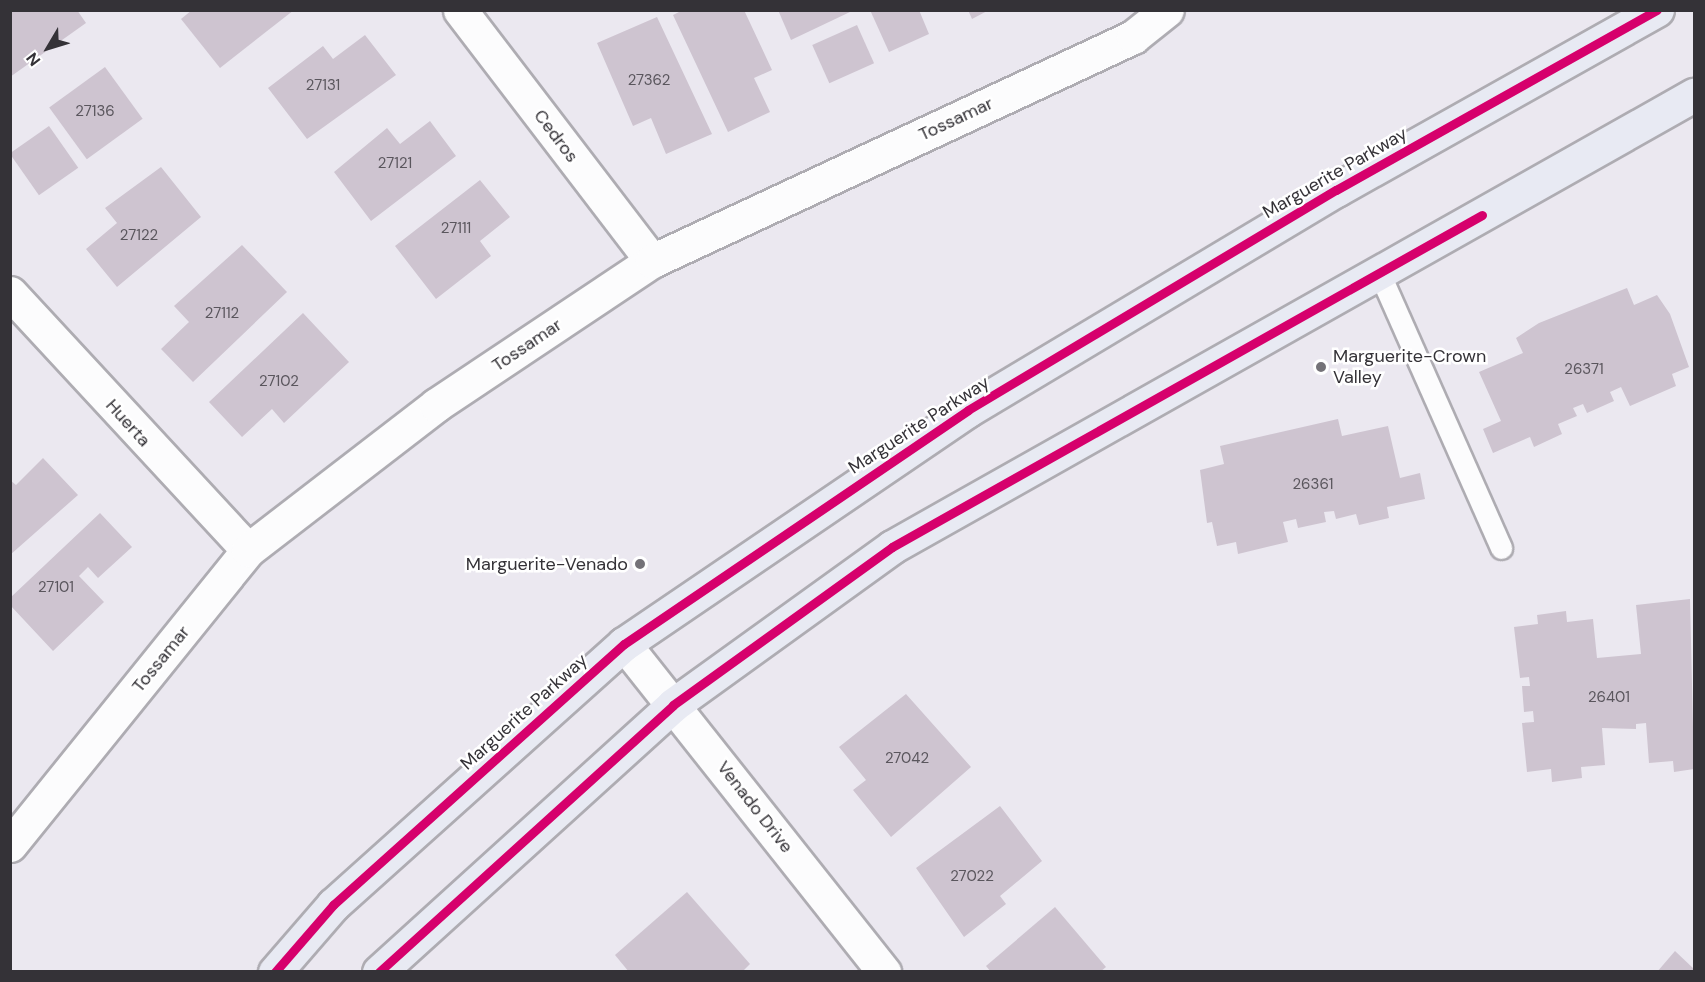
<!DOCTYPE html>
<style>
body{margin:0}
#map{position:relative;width:1705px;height:982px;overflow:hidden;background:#ebe8f0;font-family:"DM Sans",sans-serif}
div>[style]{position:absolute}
.building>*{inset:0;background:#cec4d0;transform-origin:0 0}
.roads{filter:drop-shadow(2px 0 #aeacb2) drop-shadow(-2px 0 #aeacb2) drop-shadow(0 2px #aeacb2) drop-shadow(0 -2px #aeacb2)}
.lane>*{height:21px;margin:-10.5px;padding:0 10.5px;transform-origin:10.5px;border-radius:10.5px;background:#fcfcfd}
.street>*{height:33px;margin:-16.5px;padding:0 16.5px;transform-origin:16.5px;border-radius:16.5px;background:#fcfcfd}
.primary>*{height:33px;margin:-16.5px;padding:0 16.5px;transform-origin:16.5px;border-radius:16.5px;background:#e8eaf3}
.cycleway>*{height:9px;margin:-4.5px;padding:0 4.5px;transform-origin:4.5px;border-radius:4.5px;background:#d6006c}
.dots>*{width:16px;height:16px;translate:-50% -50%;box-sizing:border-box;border:3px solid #fff;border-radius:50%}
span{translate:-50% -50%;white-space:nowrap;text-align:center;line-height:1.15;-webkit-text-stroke:5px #fff;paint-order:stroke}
.number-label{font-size:15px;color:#5a565d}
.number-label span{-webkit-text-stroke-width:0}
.street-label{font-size:18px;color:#343237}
.poi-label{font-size:18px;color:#343237}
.left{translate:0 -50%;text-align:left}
.right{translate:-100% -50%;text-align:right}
.frame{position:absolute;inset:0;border:12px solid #343237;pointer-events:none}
.north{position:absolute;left:18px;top:18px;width:60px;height:60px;-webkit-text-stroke:4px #fff;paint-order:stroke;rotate:232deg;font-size:16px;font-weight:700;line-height:24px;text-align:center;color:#343237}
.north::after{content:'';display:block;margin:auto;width:21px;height:27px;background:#343237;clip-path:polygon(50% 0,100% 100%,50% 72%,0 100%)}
</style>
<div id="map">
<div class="building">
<i style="clip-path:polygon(10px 10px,77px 10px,86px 23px,10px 77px)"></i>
<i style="clip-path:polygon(192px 10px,294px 10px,220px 68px,181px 19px)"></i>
<i style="clip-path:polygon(683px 10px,744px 10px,772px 70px,754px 78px,770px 112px,728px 132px,673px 15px)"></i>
<i style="clip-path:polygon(778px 10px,849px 10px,850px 12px,791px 40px)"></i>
<i style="clip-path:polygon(870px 10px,919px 10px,929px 34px,889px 52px)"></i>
<i style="clip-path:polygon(968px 10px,989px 10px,972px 19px)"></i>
<i style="clip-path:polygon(657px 17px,712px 134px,666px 154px,651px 118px,633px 126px,597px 43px)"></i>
<i style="left:857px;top:25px;width:42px;height:49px;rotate:66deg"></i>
<i style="clip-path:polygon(365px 35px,396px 75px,307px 139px,268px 88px,323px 46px,333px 59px)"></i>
<i style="left:105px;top:67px;width:64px;height:69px;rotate:54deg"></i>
<i style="clip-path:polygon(430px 121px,456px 156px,371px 221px,334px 172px,387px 128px,400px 144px)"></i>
<i style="left:49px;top:126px;width:51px;height:48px;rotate:55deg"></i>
<i style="clip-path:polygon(161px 167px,201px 217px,117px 287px,86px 249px,117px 223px,105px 208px)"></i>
<i style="clip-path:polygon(480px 180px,510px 217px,480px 241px,491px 256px,436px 299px,395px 246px)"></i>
<i style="clip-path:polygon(242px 245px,287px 292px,193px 382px,161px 349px,189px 322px,174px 306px)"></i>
<i style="clip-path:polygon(1627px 288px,1634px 305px,1657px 295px,1670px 314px,1689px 367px,1672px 374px,1676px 386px,1630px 406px,1621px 387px,1610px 392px,1614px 401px,1587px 413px,1583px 404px,1573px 408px,1577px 416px,1558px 424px,1562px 434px,1534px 447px,1530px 437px,1493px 453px,1483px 429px,1501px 421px,1479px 372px,1523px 353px,1516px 338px,1539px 323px)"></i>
<i style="clip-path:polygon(303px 313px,349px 362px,284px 423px,272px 409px,242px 437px,209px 402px)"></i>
<i style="clip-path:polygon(1338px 419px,1342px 436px,1388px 426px,1400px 478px,1420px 473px,1425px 499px,1387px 507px,1389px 518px,1359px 525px,1356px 514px,1336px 519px,1334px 511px,1324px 512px,1326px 522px,1298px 528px,1296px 519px,1283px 522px,1288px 542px,1238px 554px,1236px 542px,1217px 546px,1212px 522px,1207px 523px,1200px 470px,1224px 464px,1220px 446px)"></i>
<i style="clip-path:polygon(43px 458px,78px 495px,10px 555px,10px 480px,16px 485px)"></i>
<i style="clip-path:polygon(100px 513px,132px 547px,98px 578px,88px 567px,79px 576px,104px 602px,53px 651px,10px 605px,10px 598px)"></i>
<i style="clip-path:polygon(1690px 599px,1694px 769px,1674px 772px,1673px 761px,1649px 763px,1646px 723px,1636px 724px,1636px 729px,1602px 728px,1605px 765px,1581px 767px,1582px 778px,1552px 782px,1551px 769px,1527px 772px,1522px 723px,1534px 722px,1533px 711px,1524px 712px,1522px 686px,1530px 686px,1529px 677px,1520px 678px,1514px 627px,1538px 624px,1537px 615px,1566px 611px,1567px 622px,1593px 619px,1597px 658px,1641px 654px,1636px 605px)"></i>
<i style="clip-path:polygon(906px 694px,971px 767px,891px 837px,853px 790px,866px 780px,839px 747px)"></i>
<i style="clip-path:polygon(1000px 806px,1042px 861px,1000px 896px,1006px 904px,964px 937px,916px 868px)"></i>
<i style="clip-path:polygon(687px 892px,750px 964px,742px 972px,629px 972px,615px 955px)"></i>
<i style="clip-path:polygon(1055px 907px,1106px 967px,1100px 972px,991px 972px,986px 966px)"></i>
<i style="clip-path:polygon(1675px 951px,1694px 969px,1694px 972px,1657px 972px)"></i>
</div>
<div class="roads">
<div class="lane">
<i style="left:1378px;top:270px;width:304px;rotate:66.1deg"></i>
</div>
<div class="street">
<i style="left:460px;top:10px;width:316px;rotate:52.6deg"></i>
<i style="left:10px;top:293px;width:350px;rotate:47.2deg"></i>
<i style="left:624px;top:644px;width:419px;rotate:51.6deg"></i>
<i style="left:10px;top:845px;width:379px;rotate:-51.1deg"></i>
<i style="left:248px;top:550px;width:237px;rotate:-37.6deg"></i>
<i style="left:436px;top:405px;width:260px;rotate:-33.7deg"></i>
<i style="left:652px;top:261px;width:531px;rotate:-24.97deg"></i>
<i style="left:1133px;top:37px;width:43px;rotate:-38.5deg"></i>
</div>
<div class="primary">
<i style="left:275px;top:972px;width:89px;rotate:-49.1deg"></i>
<i style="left:333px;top:905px;width:391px;rotate:-41.9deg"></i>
<i style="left:624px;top:644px;width:416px;rotate:-34.2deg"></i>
<i style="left:968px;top:410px;width:429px;rotate:-30.9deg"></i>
<i style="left:1336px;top:190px;width:368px;rotate:-29.3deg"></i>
<i style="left:379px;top:972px;width:397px;rotate:-42.2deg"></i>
<i style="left:673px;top:705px;width:270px;rotate:-35.8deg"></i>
<i style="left:892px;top:547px;width:921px;rotate:-29.41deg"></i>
</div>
</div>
<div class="cycleway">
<i style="left:275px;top:972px;width:89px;rotate:-49.1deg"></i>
<i style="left:333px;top:905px;width:391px;rotate:-41.9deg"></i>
<i style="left:624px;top:644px;width:416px;rotate:-34.2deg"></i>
<i style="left:968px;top:410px;width:429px;rotate:-30.9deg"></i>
<i style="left:1336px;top:190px;width:368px;rotate:-29.3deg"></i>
<i style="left:379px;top:972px;width:397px;rotate:-42.2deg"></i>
<i style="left:673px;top:705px;width:270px;rotate:-35.8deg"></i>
<i style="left:892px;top:547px;width:677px;rotate:-29.37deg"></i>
</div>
<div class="dots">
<i style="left:1321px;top:367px;background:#747278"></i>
<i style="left:640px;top:564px;background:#747278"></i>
</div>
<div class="number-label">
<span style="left:649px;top:81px">27362</span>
<span style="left:323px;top:86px">27131</span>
<span style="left:95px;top:112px">27136</span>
<span style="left:395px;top:164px">27121</span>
<span style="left:456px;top:229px">27111</span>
<span style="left:139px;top:236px">27122</span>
<span style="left:222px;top:314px">27112</span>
<span style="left:1584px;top:370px">26371</span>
<span style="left:279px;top:382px">27102</span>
<span style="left:1313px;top:485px">26361</span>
<span style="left:56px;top:588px">27101</span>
<span style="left:1609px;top:698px">26401</span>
<span style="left:907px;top:759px">27042</span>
<span style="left:972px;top:877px">27022</span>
</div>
<div class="street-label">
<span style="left:956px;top:119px;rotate:-25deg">Tossamar</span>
<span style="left:556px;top:136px;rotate:53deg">Cedros</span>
<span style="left:1335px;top:173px;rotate:-30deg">Marguerite Parkway</span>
<span style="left:527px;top:345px;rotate:-34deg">Tossamar</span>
<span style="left:128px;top:423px;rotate:48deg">Huerta</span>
<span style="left:919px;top:425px;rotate:-33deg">Marguerite Parkway</span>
<span style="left:161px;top:659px;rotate:-51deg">Tossamar</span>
<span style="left:524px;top:712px;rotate:-42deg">Marguerite Parkway</span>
<span style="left:755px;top:807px;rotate:52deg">Venado Drive</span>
</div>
<div class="poi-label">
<span class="left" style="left:1333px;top:367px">Marguerite-Crown<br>Valley</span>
<span class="right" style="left:628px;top:564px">Marguerite-Venado</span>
</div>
<div class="frame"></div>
<div class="north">N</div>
</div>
